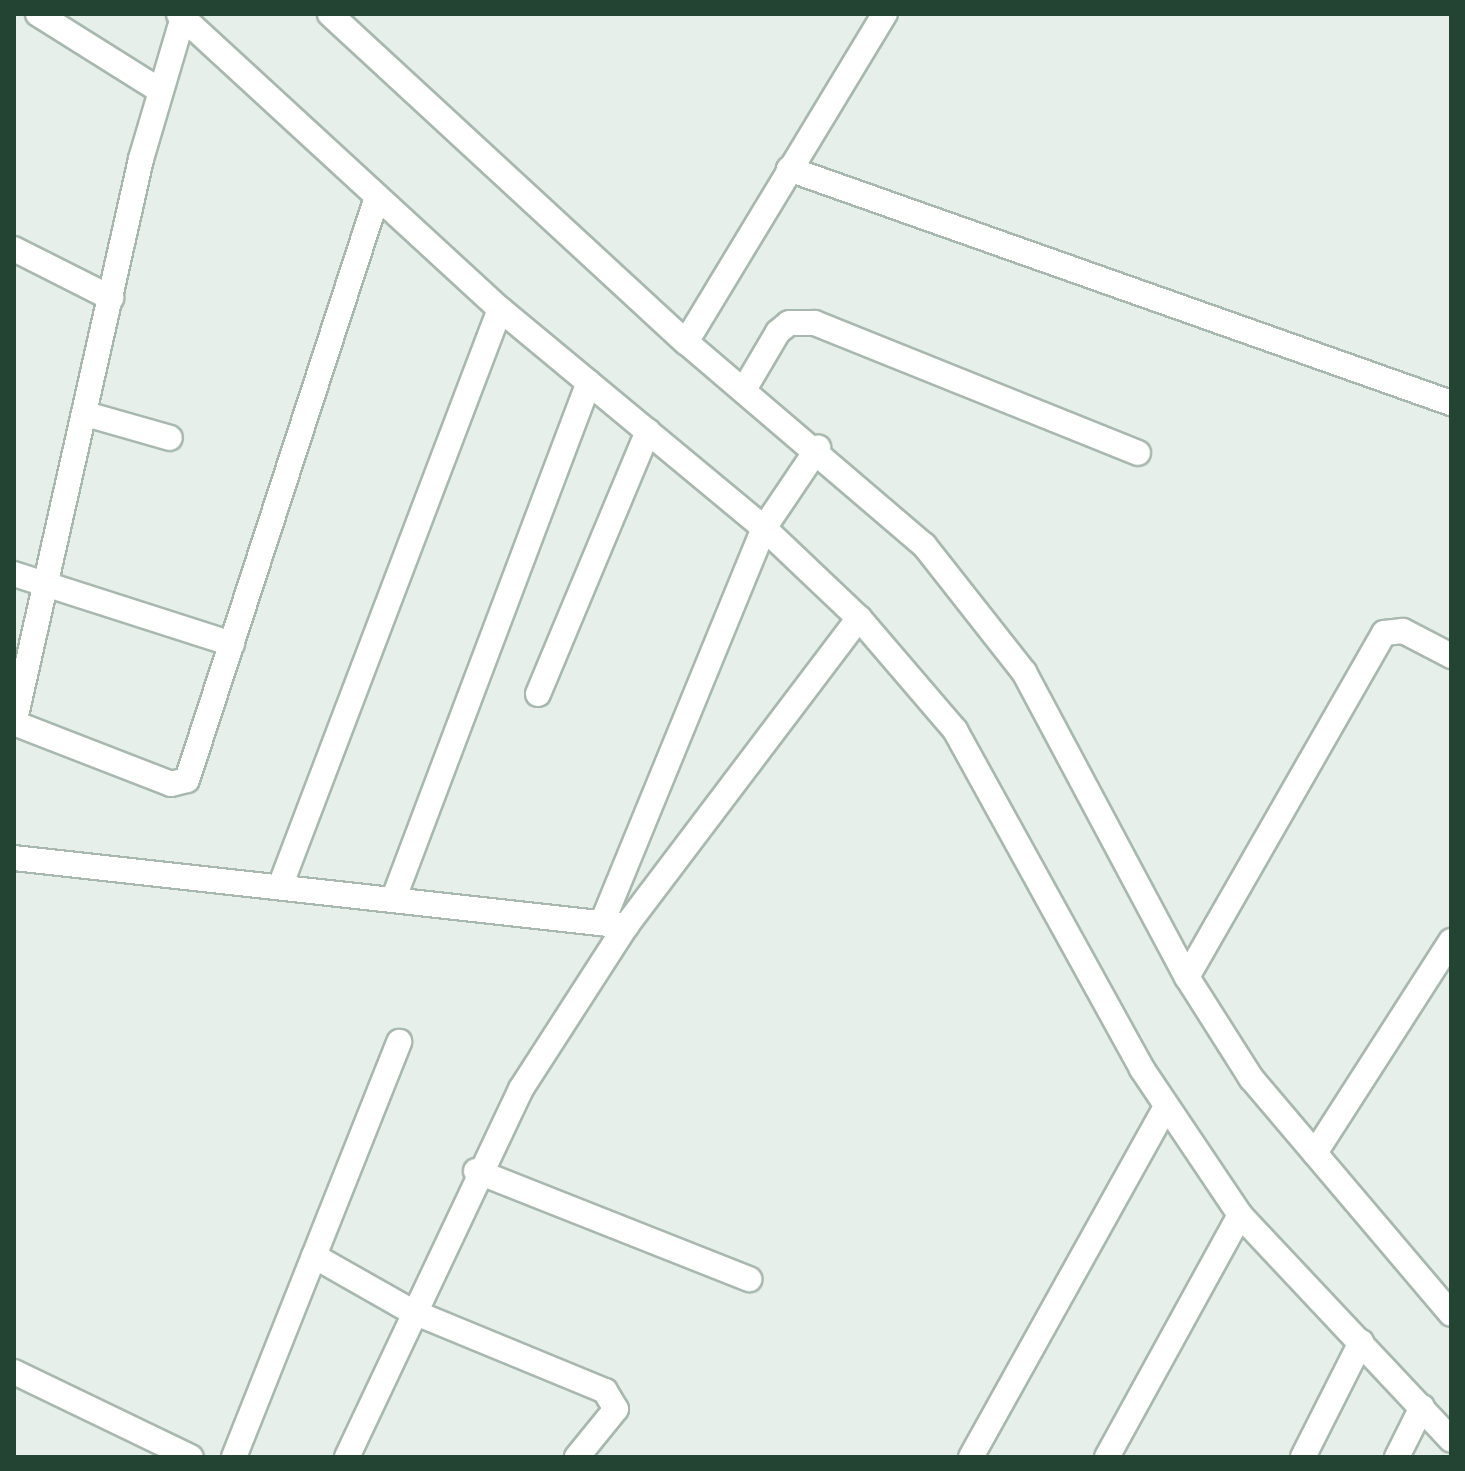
<!DOCTYPE html>
<style>
body{margin:0}
#map{position:relative;width:1465px;height:1471px;overflow:hidden;background:#e6efe9;font-family:Signika,sans-serif}
div>[style]{position:absolute}
.roads{filter:drop-shadow(2px 0 #a8b8af) drop-shadow(-2px 0 #a8b8af) drop-shadow(0 2px #a8b8af) drop-shadow(0 -2px #a8b8af)}
.minor>*{height:24px;margin:-12px;padding:0 12px;transform-origin:12px;border-radius:12px;background:#fff}
span{translate:-50% -50%;white-space:nowrap;text-align:center;line-height:1.15;-webkit-text-stroke:6px #f7fbf8;paint-order:stroke}
.frame{position:absolute;inset:0;border:16px solid #234333;pointer-events:none}
</style>
<div id="map">
<div class="roads">
<div class="minor">
<i style="left:38px;top:14px;width:143px;rotate:32.1deg"></i>
<i style="left:179px;top:14px;width:436px;rotate:42.6deg"></i>
<i style="left:500px;top:309px;width:343px;rotate:39.7deg"></i>
<i style="left:764px;top:528px;width:131px;rotate:43.5deg"></i>
<i style="left:859px;top:618px;width:148px;rotate:49.4deg"></i>
<i style="left:955px;top:730px;width:387px;rotate:61.1deg"></i>
<i style="left:1142px;top:1069px;width:176px;rotate:56.1deg"></i>
<i style="left:1240px;top:1215px;width:308px;rotate:46.8deg"></i>
<i style="left:330px;top:14px;width:484px;rotate:42.7deg"></i>
<i style="left:686px;top:342px;width:313px;rotate:40.5deg"></i>
<i style="left:924px;top:545px;width:162px;rotate:51.8deg"></i>
<i style="left:1024px;top:672px;width:346px;rotate:61.9deg"></i>
<i style="left:1187px;top:977px;width:120px;rotate:57.6deg"></i>
<i style="left:1251px;top:1078px;width:309px;rotate:49.7deg"></i>
<i style="left:789px;top:169px;width:702px;rotate:19.47deg"></i>
<i style="left:14px;top:249px;width:109px;rotate:26.8deg"></i>
<i style="left:686px;top:342px;width:384px;rotate:-58.8deg"></i>
<i style="left:745px;top:388px;width:65px;rotate:-59.5deg"></i>
<i style="left:778px;top:332px;width:14px;rotate:-39deg"></i>
<i style="left:789px;top:323px;width:26px"></i>
<i style="left:815px;top:323px;width:348px;rotate:21.9deg"></i>
<i style="left:86px;top:414px;width:87px;rotate:15.9deg"></i>
<i style="left:14px;top:574px;width:229px;rotate:17.8deg"></i>
<i style="left:538px;top:694px;width:285px;rotate:-67.3deg"></i>
<i style="left:14px;top:723px;width:168px;rotate:21.2deg"></i>
<i style="left:171px;top:784px;width:16px;rotate:-14deg"></i>
<i style="left:187px;top:780px;width:613px;rotate:-71.95deg"></i>
<i style="left:14px;top:724px;width:579px;rotate:-77.33deg"></i>
<i style="left:141px;top:159px;width:151px;rotate:-73.5deg"></i>
<i style="left:14px;top:858px;width:616px;rotate:6.34deg"></i>
<i style="left:281px;top:884px;width:615px;rotate:-69.15deg"></i>
<i style="left:395px;top:895px;width:548px;rotate:-69.29deg"></i>
<i style="left:602px;top:923px;width:427px;rotate:-67.7deg"></i>
<i style="left:764px;top:528px;width:97px;rotate:-56deg"></i>
<i style="left:1187px;top:977px;width:396px;rotate:-60.2deg"></i>
<i style="left:1384px;top:633px;width:19px;rotate:-6deg"></i>
<i style="left:1403px;top:631px;width:54px;rotate:27.5deg"></i>
<i style="left:1315px;top:1153px;width:252px;rotate:-57.3deg"></i>
<i style="left:476px;top:1171px;width:294px;rotate:21.6deg"></i>
<i style="left:314px;top:1256px;width:112px;rotate:29.6deg"></i>
<i style="left:411px;top:1311px;width:210px;rotate:22.4deg"></i>
<i style="left:605px;top:1391px;width:21px;rotate:59deg"></i>
<i style="left:616px;top:1409px;width:62px;rotate:129.1deg"></i>
<i style="left:14px;top:1372px;width:196px;rotate:25.7deg"></i>
<i style="left:234px;top:1457px;width:447px;rotate:-68.3deg"></i>
<i style="left:347px;top:1457px;width:407px;rotate:-64.7deg"></i>
<i style="left:521px;top:1089px;width:194px;rotate:-57.2deg"></i>
<i style="left:626px;top:926px;width:386px;rotate:-52.9deg"></i>
<i style="left:971px;top:1457px;width:401px;rotate:-60.9deg"></i>
<i style="left:1107px;top:1457px;width:276px;rotate:-61.2deg"></i>
<i style="left:1303px;top:1457px;width:129px;rotate:-63.2deg"></i>
<i style="left:1397px;top:1457px;width:56px;rotate:-63.4deg"></i>
</div>
</div>
<div class="frame"></div>
</div>
